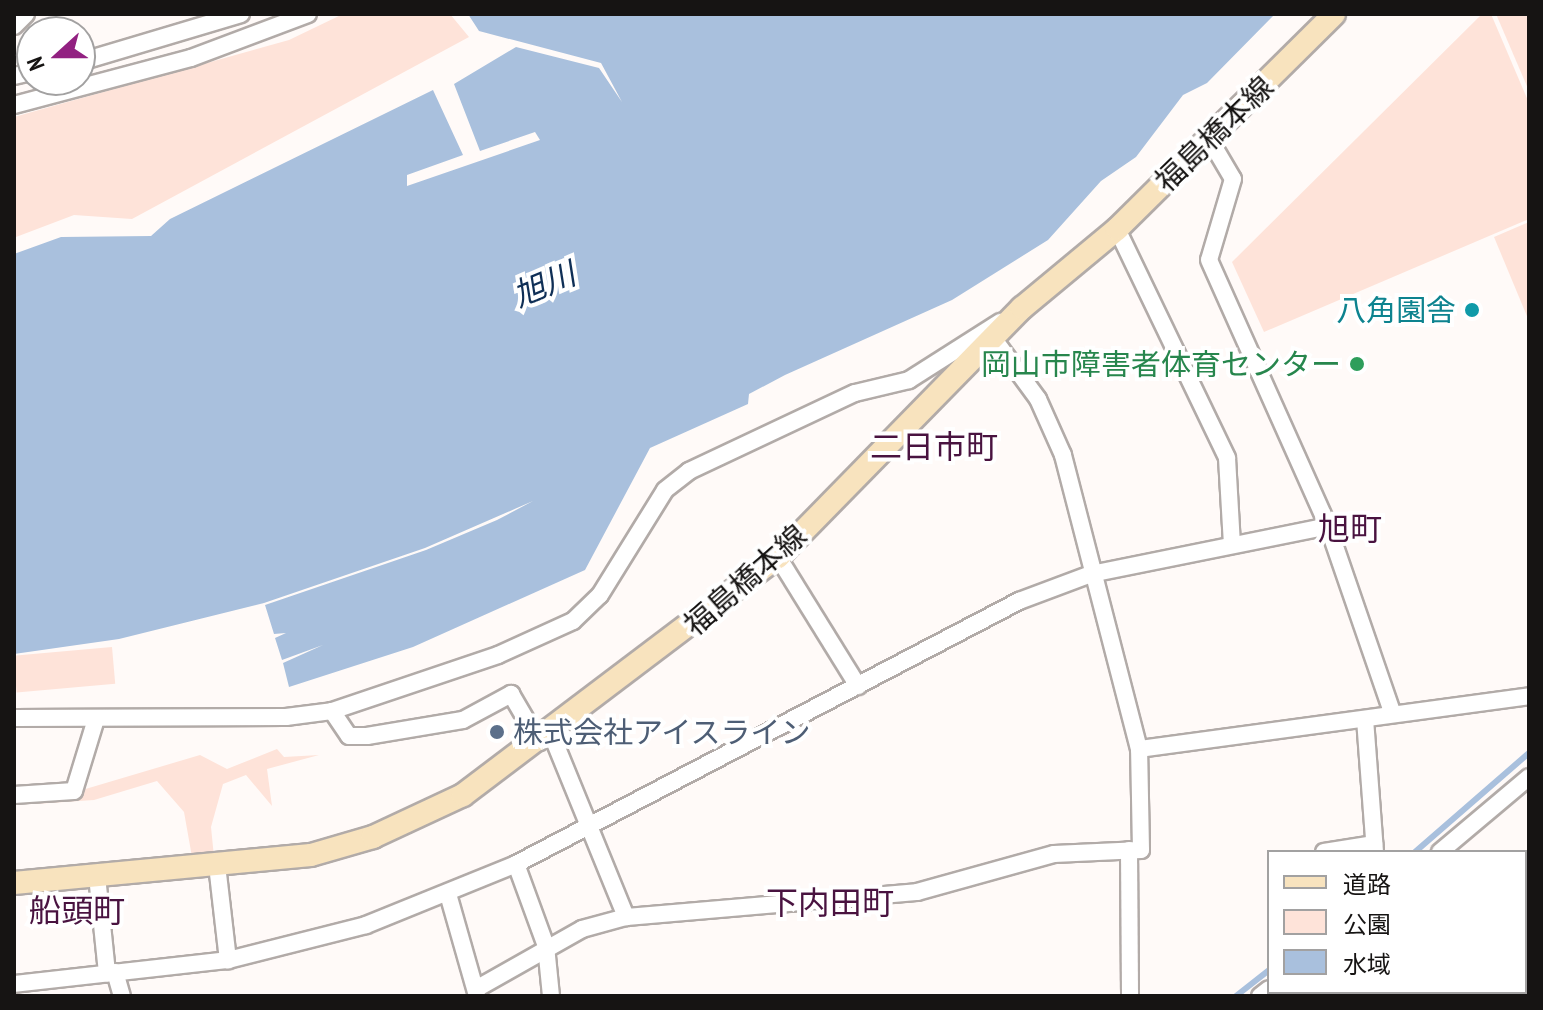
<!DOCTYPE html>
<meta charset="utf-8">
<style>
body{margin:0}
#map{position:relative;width:1543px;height:1010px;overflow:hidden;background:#fffaf8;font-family:"PT Sans Narrow","Noto Sans JP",sans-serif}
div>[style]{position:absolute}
.green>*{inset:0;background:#fee3d9;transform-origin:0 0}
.water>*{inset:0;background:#a9c0dd}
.stream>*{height:6px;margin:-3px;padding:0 3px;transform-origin:3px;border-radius:3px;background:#a9c0dd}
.roads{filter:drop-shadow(2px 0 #b2aba8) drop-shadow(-2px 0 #b2aba8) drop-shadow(0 2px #b2aba8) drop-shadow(0 -2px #b2aba8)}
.street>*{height:16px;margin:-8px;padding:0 8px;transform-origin:8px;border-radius:8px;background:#fff}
.secondary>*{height:22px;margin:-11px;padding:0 11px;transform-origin:11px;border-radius:11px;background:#f8e3be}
.dots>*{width:22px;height:22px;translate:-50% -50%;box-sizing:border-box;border:4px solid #fff;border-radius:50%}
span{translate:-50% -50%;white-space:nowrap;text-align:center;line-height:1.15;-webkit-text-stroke:8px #fff;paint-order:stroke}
.street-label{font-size:30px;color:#161413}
.culture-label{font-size:30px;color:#0d838f}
.right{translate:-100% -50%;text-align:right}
.leisure-label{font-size:30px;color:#27864d}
.service-label{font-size:30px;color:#4e5e75}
.left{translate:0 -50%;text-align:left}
.water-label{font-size:32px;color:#0f2f56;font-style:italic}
.neighbourhood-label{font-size:32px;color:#491340}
.frame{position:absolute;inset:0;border:16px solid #161413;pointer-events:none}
.legend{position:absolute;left:1267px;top:850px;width:260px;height:144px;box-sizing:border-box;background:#fff;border:2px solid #a2a1a1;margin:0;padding:10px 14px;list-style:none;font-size:24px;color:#161413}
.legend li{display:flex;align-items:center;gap:16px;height:40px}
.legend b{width:40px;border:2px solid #a2a1a1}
.north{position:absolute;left:16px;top:16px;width:80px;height:80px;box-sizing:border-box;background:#fff;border:2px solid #a2a1a1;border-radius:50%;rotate:249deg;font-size:22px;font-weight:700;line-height:32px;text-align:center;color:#161413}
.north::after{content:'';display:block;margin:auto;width:28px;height:36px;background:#922181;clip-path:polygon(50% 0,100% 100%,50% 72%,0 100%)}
</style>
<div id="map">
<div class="green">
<i style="clip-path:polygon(343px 14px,450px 14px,469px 37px,132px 219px,74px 215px,16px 237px,14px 117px,289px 40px)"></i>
<i style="clip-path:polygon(1482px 14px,1491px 14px,1529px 103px,1529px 219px,1264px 332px,1232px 262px)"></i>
<i style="clip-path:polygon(1496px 14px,1529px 14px,1529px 91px)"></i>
<i style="clip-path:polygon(1529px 222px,1529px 321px,1494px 237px)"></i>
<i style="left:112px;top:647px;width:37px;height:99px;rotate:85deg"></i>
<i style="clip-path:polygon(277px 749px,284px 757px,319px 755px,267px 769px,272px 806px,246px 775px,223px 784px,211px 827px,214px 857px,192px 857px,184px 812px,157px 781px,94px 800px,35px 804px,200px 755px,227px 769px)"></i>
</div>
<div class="water">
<i style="clip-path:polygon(468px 14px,1275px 14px,1207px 83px,1183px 95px,1136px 157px,1101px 181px,1048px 240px,952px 300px,785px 375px,749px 394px,748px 404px,650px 448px,585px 570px,413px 647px,289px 687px,283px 663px,323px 645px,282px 660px,275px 638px,286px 633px,274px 634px,265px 605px,426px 550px,497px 520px,533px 501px,425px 548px,264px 603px,119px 639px,14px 654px,14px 254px,61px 237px,151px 236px,170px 219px,433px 90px,463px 155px,407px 175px,407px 186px,540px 140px,535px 132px,480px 151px,454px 84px,516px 47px,599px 68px,622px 102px,601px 63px,479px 31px)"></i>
</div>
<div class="stream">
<i style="left:1415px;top:852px;width:151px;rotate:-41deg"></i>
<i style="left:1236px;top:996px;width:42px;rotate:-38.2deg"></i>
</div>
<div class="roads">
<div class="street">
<i style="left:14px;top:26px;width:17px;rotate:-45deg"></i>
<i style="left:80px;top:62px;width:168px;rotate:-16.6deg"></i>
<i style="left:14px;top:76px;width:18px;rotate:-13deg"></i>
<i style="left:14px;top:105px;width:183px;rotate:-14.9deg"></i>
<i style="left:191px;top:58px;width:125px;rotate:-20.6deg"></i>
<i style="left:1210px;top:140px;width:45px;rotate:59.5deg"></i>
<i style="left:1233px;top:179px;width:84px;rotate:106.5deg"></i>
<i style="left:1209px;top:260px;width:291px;rotate:65.9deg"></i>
<i style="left:1328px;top:526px;width:194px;rotate:71deg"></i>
<i style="left:1117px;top:229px;width:254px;rotate:64.3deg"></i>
<i style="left:1227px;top:458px;width:86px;rotate:86.7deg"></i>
<i style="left:778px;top:557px;width:152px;rotate:58.2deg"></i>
<i style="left:332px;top:711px;width:30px;rotate:56deg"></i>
<i style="left:349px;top:736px;width:18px"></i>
<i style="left:367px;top:736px;width:97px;rotate:-9.5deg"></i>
<i style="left:463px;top:720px;width:55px;rotate:-28.4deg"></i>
<i style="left:511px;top:694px;width:56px;rotate:59.7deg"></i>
<i style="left:14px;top:718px;width:272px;rotate:-0.2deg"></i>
<i style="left:286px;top:717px;width:46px;rotate:-7.4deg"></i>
<i style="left:332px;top:711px;width:175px;rotate:-18.6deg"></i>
<i style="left:498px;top:655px;width:82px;rotate:-24.4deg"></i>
<i style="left:573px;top:621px;width:37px;rotate:-44deg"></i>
<i style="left:600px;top:595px;width:123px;rotate:-58.2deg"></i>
<i style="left:665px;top:490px;width:31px;rotate:-38deg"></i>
<i style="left:689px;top:471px;width:183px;rotate:-25.2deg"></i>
<i style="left:855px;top:393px;width:56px;rotate:-13.5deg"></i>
<i style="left:909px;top:380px;width:108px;rotate:-32.5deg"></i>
<i style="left:1365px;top:719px;width:133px;rotate:85.7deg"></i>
<i style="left:551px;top:733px;width:199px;rotate:67.8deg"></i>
<i style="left:1139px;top:749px;width:394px;rotate:-7.7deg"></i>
<i style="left:14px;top:795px;width:60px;rotate:-3.8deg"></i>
<i style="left:74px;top:791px;width:75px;rotate:-73deg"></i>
<i style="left:1129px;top:850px;width:146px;rotate:89.6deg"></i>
<i style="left:1324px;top:852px;width:51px;rotate:-9.1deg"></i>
<i style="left:1440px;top:852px;width:116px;rotate:-40.1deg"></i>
<i style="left:516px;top:864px;width:87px;rotate:69.9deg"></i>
<i style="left:546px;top:946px;width:50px;rotate:84.3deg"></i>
<i style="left:217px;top:865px;width:96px;rotate:83.4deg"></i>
<i style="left:97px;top:876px;width:98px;rotate:84.1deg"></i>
<i style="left:448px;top:894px;width:106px;rotate:74.1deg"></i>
<i style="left:115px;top:972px;width:25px;rotate:74deg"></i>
<i style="left:14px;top:984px;width:215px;rotate:-6.4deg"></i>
<i style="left:228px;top:960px;width:142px;rotate:-14.2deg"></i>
<i style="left:366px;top:925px;width:162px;rotate:-22.1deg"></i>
<i style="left:516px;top:864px;width:568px;rotate:-27.6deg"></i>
<i style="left:1019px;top:601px;width:77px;rotate:-20.6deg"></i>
<i style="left:1091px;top:574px;width:242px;rotate:-11.4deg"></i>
<i style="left:476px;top:989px;width:122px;rotate:-29.5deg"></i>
<i style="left:582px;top:929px;width:46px;rotate:-15.3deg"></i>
<i style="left:626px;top:917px;width:292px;rotate:-4.9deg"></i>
<i style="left:917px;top:892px;width:142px;rotate:-15.5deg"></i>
<i style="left:1054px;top:854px;width:87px;rotate:-2.6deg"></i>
<i style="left:1141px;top:850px;width:101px;rotate:-91.1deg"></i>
<i style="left:1139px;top:749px;width:304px;rotate:-104.5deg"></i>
<i style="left:1063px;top:455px;width:61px;rotate:-114.1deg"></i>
<i style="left:1038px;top:399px;width:74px;rotate:-126.3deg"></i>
<i style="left:1469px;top:992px;width:4px;rotate:76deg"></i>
<i style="left:1260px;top:996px;width:11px;rotate:-38deg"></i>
</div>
<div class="secondary">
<i style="left:14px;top:883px;width:298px;rotate:-5.4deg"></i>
<i style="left:311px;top:855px;width:65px;rotate:-16.2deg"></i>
<i style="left:373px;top:837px;width:99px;rotate:-25deg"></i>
<i style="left:463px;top:795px;width:395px;rotate:-37.1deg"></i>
<i style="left:778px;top:557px;width:349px;rotate:-45.6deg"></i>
<i style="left:1022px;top:308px;width:124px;rotate:-39.7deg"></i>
<i style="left:1117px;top:229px;width:305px;rotate:-44.7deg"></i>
</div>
</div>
<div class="dots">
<i style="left:1472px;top:310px;background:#0f9aa8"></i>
<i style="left:1357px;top:364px;background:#2e9e5b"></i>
<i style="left:497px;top:732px;background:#5c6f8a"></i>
</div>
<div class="street-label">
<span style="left:1214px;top:134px;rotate:-44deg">福島橋本線</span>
<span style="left:745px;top:580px;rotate:-41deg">福島橋本線</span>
</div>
<div class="culture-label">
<span class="right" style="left:1456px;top:310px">八角園舎</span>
</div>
<div class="leisure-label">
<span class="right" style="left:1341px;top:364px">岡山市障害者体育センター</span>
</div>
<div class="service-label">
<span class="left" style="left:513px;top:732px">株式会社アイスライン</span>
</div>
<div class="water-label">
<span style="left:544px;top:284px;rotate:-23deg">旭川</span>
</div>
<div class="neighbourhood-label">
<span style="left:934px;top:446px">二日市町</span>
<span style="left:1350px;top:528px">旭町</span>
<span style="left:830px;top:902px">下内田町</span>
<span style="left:77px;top:910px">船頭町</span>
</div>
<div class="frame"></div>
<ul class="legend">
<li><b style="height:10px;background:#f8e3be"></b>道路</li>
<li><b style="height:22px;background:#fee3d9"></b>公園</li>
<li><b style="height:22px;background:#a9c0dd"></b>水域</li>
</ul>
<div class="north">N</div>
</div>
